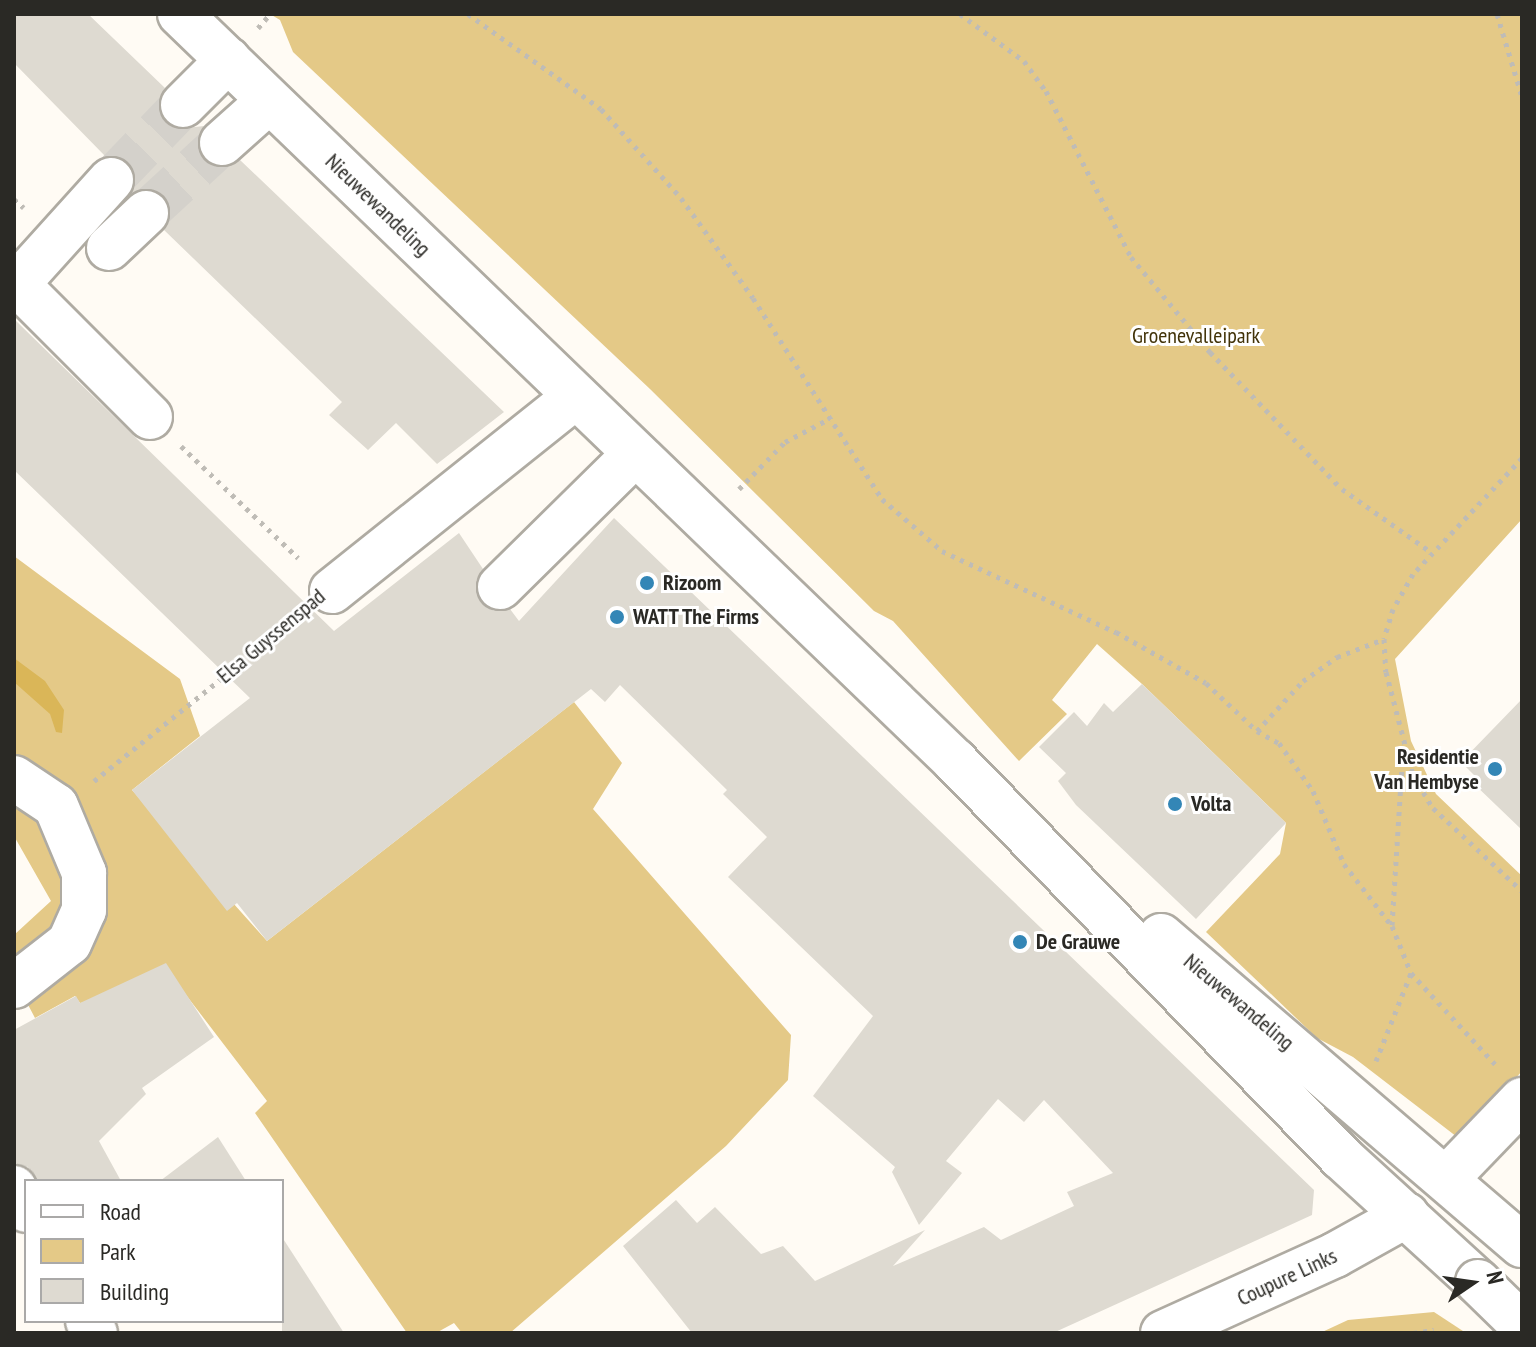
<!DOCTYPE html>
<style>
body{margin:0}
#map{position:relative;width:1536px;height:1347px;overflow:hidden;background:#fffbf4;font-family:"PT Sans Narrow",sans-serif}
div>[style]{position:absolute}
.green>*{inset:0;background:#e4c987}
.water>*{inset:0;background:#dab658}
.building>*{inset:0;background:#dedad1}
.minor-tunnel>*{height:44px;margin-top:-22px;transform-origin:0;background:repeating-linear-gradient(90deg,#d4d1cb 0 44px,transparent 0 66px)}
.path>*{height:5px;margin-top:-2.5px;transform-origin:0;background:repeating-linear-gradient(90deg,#bfbcb6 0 4px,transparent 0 10px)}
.roads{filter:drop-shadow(2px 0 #afaba2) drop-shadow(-2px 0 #afaba2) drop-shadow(0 2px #afaba2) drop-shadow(0 -2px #afaba2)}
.minor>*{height:44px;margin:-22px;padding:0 22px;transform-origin:22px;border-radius:22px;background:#fff}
.major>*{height:44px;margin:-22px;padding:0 22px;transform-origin:22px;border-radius:22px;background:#fff}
.bridges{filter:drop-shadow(2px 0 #afaba2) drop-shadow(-2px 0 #afaba2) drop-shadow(0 2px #afaba2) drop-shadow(0 -2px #afaba2)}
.major-bridge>*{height:44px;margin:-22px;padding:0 22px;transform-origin:22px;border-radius:22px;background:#fff}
.dots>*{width:22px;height:22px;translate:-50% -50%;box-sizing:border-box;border:4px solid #fff;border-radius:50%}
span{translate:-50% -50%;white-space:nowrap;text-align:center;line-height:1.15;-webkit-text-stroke:6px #fff;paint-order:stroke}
.street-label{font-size:22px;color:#2a2925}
.park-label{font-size:22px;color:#423309}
.poi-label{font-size:22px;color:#2a2925;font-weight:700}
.left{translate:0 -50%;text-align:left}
.right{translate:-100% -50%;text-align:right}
.frame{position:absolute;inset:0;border:16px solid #2a2925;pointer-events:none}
.legend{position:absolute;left:24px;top:1179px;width:260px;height:144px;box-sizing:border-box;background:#fff;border:2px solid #aaa9a8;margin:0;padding:10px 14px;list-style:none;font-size:24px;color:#2a2925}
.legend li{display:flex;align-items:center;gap:16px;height:40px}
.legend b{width:40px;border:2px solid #aaa9a8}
.north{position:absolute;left:1432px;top:1243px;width:80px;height:80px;-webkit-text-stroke:6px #fff;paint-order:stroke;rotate:77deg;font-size:22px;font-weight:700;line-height:32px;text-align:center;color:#2a2925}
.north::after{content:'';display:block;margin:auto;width:28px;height:36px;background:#2a2925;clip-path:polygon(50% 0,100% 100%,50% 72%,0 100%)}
</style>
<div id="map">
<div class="green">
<i style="clip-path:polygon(270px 14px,1522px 14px,1522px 519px,1395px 659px,1411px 741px,1436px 794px,1522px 876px,1522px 1071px,1461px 1140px,1353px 1057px,1317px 1038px,1206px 932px,1280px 854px,1286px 823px,1142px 684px,1097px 644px,1052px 700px,1067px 714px,1019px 761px,893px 621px,874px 611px,650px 389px,293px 52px,280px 20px)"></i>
<i style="clip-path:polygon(14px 556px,180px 679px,200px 736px,132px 790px,267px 941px,574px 702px,622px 763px,593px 809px,791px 1035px,788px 1080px,726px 1146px,510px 1333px,462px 1333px,454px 1323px,436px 1333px,407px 1333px,255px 1113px,267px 1101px,183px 991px,80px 1003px,75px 996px,35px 1018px,25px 999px,14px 1007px,14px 935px,51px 901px,14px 836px)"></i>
<i style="clip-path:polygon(1434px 1312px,1466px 1333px,1320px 1333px,1348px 1320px)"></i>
</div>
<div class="water">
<i style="clip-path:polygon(14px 658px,45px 681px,64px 710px,62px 733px,56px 732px,50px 714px,14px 682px)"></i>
</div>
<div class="building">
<i style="clip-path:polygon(14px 14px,88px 14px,165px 88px,159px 111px,166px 123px,177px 129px,204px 126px,197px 147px,204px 160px,226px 168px,240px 160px,504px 412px,437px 464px,396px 423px,368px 450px,329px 415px,342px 402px,164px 230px,170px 208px,165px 196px,152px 189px,131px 193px,135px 173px,128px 162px,105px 156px,14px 63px)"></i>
<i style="clip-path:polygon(14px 319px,334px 631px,459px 533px,483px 569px,476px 581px,482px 604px,494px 611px,510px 609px,519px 621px,614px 518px,1314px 1190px,1312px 1215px,1053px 1333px,692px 1333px,623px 1246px,676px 1200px,697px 1223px,715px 1207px,761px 1254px,783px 1246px,815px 1281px,925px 1230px,893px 1266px,984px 1227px,1001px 1240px,1074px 1206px,1067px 1192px,1113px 1173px,1044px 1100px,1024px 1122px,998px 1099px,946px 1161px,962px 1173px,919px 1225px,892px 1172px,895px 1167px,813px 1096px,873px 1016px,728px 877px,767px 837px,723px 794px,727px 790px,620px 685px,605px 702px,591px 689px,267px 941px,237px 903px,227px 911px,132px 790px,250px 698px,14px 470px)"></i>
<i style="clip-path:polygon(1142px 684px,1286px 823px,1196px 919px,1076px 805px,1058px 781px,1066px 773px,1039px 747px,1074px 712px,1087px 726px,1104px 703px,1113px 712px)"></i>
<i style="clip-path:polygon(1522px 699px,1522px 830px,1471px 781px,1475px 776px,1461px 762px)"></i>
<i style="clip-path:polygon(166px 963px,214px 1037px,142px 1088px,146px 1094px,99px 1141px,121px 1181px,39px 1181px,28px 1167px,14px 1163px,14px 1030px,76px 996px,80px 1003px)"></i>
<i style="clip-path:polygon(218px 1137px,246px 1181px,160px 1181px)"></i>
<i style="clip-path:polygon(282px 1237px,344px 1333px,282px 1333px)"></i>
</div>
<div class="minor-tunnel">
<i style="left:111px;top:180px;width:104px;rotate:-46.2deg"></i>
<i style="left:146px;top:213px;width:103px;rotate:-42.6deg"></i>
</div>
<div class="path">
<i style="left:468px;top:14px;width:163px;rotate:35.5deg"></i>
<i style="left:601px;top:109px;width:120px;rotate:48deg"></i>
<i style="left:681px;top:198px;width:123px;rotate:54.2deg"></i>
<i style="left:753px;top:298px;width:239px;rotate:57.3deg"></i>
<i style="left:882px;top:499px;width:79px;rotate:40.9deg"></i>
<i style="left:942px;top:551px;width:192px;rotate:25deg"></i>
<i style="left:1116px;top:632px;width:103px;rotate:29.5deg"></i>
<i style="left:1206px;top:683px;width:70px;rotate:43.3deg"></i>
<i style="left:1257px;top:731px;width:25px;rotate:29deg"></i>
<i style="left:1279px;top:743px;width:59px;rotate:54.7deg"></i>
<i style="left:1313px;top:791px;width:79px;rotate:67deg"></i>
<i style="left:1344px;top:864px;width:78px;rotate:52.3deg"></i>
<i style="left:1392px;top:926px;width:51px;rotate:68deg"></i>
<i style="left:1411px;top:973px;width:124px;rotate:47.3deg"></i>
<i style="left:960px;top:14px;width:79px;rotate:36.3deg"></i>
<i style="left:1024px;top:61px;width:37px;rotate:54deg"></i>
<i style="left:1046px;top:91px;width:186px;rotate:62.9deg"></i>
<i style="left:1131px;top:257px;width:124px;rotate:50.3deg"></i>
<i style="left:1210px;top:352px;width:190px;rotate:46.1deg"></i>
<i style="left:1342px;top:489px;width:109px;rotate:35.3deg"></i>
<i style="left:1497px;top:14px;width:87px;rotate:73.2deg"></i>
<i style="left:258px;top:28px;width:18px;rotate:-49deg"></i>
<i style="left:14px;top:199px;width:13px;rotate:42deg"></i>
<i style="left:181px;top:446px;width:162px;rotate:43.7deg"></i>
<i style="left:1522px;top:458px;width:159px;rotate:133.2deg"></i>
<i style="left:1413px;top:574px;width:40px;rotate:119.7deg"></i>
<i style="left:1393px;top:609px;width:31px;rotate:107deg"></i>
<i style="left:1384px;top:639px;width:33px;rotate:87deg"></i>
<i style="left:1386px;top:672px;width:106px;rotate:75.3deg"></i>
<i style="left:1413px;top:775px;width:39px;rotate:59deg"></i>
<i style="left:1433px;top:808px;width:122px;rotate:43deg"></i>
<i style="left:739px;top:489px;width:66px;rotate:-45.6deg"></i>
<i style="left:785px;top:442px;width:50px;rotate:-27.6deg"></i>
<i style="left:1257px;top:731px;width:68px;rotate:-47.4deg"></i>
<i style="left:1303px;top:681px;width:42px;rotate:-35.2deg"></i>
<i style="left:1337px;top:657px;width:50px;rotate:-21deg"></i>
<i style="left:94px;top:781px;width:262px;rotate:-38.8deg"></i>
<i style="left:1392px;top:925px;width:173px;rotate:-86.4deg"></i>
<i style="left:1376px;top:1061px;width:95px;rotate:-68.3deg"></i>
<i style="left:1413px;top:1333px;width:21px;rotate:-8deg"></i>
</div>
<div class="roads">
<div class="minor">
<i style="left:183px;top:105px;width:64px;rotate:-45deg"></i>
<i style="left:222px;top:143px;width:63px;rotate:-41.8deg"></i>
<i style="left:111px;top:180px;width:140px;rotate:132.1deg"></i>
<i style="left:17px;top:284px;width:188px;rotate:45deg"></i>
<i style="left:109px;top:248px;width:51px;rotate:-43.4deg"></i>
<i style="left:500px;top:587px;width:190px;rotate:-44.6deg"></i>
<i style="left:332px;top:591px;width:312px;rotate:-38.6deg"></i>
<i style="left:14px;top:778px;width:50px;rotate:33.7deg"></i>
<i style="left:56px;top:806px;width:73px;rotate:67.3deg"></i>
<i style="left:84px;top:873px;width:37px;rotate:90deg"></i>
<i style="left:84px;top:910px;width:36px;rotate:114deg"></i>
<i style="left:69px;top:943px;width:70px;rotate:142deg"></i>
<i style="left:1448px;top:1177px;width:107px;rotate:-46.1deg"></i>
<i style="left:14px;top:1188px;width:25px;rotate:61deg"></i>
<i style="left:88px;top:1321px;width:14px;rotate:60deg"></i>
<i style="left:1163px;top:1333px;width:189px;rotate:-24.4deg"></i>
<i style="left:1335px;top:1255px;width:82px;rotate:-29.1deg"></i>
</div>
<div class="major">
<i style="left:180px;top:14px;width:1076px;rotate:43.95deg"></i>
<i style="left:955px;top:761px;width:553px;rotate:45.73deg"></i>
<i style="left:1341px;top:1157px;width:185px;rotate:42.4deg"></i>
<i style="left:1161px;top:936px;width:475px;rotate:40.6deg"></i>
</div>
</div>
<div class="bridges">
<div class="major-bridge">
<i style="left:1478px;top:1282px;width:62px;rotate:44.3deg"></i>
</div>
</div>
<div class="dots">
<i style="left:647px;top:583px;background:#3386b6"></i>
<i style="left:617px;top:617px;background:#3386b6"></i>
<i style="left:1495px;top:769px;background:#3386b6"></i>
<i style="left:1175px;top:804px;background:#3386b6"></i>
<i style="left:1020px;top:942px;background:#3386b6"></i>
</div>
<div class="street-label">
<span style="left:378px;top:205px;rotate:44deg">Nieuwewandeling</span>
<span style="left:271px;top:636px;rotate:-40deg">Elsa Guyssenspad</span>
<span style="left:1239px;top:1002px;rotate:40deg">Nieuwewandeling</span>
<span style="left:1287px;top:1277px;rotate:-25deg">Coupure Links</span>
</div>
<div class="park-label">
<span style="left:1196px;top:336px">Groenevalleipark</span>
</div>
<div class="poi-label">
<span class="left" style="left:663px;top:583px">Rizoom</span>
<span class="left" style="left:633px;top:617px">WATT The Firms</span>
<span class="right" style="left:1479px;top:769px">Residentie<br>Van Hembyse</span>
<span class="left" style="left:1191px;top:804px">Volta</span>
<span class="left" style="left:1036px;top:942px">De Grauwe</span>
</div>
<div class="frame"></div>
<ul class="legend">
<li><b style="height:10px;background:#fff"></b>Road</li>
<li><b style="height:22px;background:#e4c987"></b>Park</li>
<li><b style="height:22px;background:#dedad1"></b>Building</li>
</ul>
<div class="north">N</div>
</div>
